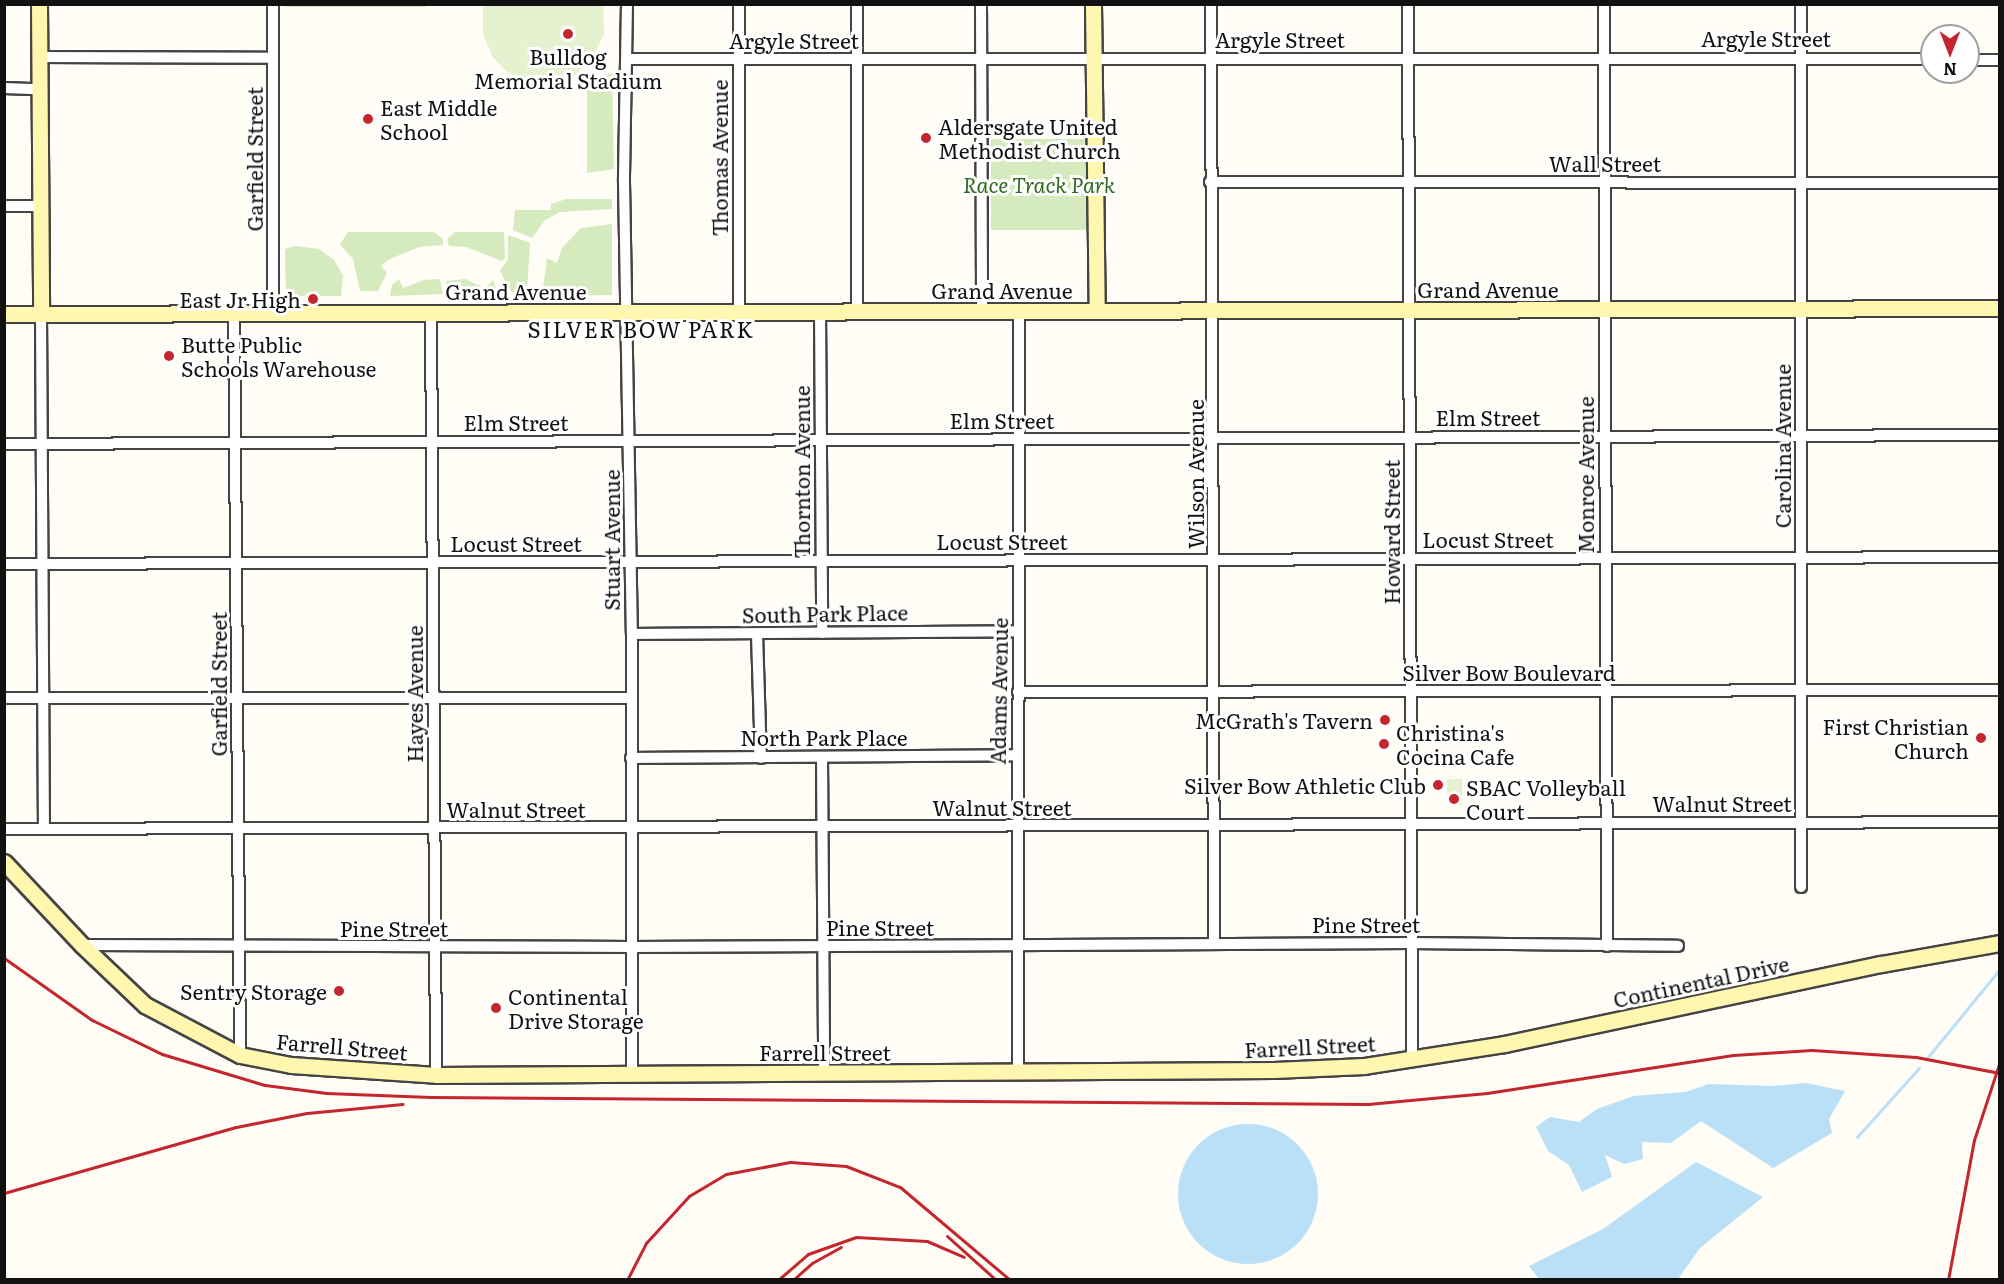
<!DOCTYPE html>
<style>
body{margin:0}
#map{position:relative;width:2004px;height:1284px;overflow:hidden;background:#fffdf5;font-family:Literata,serif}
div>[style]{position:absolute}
.green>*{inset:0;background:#d5ebbd;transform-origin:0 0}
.pitch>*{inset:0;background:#e6f2cf;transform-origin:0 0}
.water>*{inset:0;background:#b9e0f7}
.round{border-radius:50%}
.stream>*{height:3px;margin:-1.5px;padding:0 1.5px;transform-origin:1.5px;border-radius:1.5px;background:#b9e0f7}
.roads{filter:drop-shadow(2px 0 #444) drop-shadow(-2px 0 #444) drop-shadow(0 2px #444) drop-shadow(0 -2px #444)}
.street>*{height:10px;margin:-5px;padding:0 5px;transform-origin:5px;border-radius:5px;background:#fff}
.secondary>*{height:15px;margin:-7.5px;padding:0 7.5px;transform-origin:7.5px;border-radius:7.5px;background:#fff6b0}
.rail>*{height:3px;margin:-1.5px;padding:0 1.5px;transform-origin:1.5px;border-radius:1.5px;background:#c4262e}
.dots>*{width:16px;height:16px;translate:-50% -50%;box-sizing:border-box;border:3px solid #fff;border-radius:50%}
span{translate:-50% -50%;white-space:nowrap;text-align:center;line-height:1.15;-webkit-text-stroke:6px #fff;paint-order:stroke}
.street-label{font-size:21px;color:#111}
.poi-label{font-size:21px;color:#111}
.left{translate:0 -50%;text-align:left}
.right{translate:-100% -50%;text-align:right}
.park-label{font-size:21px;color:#2f6b1f;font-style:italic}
.neighbourhood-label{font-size:22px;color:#111;letter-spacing:1.5px}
.frame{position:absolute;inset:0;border:6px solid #111;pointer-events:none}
.north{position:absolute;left:1920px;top:24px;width:60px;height:60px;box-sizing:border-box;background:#fff;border:2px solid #a0a0a0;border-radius:50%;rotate:180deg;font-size:16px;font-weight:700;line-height:24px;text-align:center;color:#111}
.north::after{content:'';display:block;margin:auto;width:21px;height:27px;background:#c4262e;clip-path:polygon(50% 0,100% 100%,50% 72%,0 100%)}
</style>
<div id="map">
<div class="green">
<i style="left:426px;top:4px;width:3px;height:141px;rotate:90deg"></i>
<i style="clip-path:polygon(612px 73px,614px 169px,587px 173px,587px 82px)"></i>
<i style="left:991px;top:139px;width:96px;height:91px"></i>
<i style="clip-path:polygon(566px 199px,612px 199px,612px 209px,560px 212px,545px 220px,532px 238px,513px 230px,515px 210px,551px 210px,551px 204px)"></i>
<i style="clip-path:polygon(612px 224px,612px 295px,542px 296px,547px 258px,557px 263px,562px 248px,581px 228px)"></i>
<i style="clip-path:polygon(348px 232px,434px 232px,443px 239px,443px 245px,419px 247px,390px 259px,381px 265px,387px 273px,378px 291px,360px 291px,353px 259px,340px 244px)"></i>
<i style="clip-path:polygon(455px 232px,504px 232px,505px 258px,502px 261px,466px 247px,449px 246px,447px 239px)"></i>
<i style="clip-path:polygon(508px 235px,530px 243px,527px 292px,511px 292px,500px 271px,508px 259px)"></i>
<i style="clip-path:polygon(295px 246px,319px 249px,334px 260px,343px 276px,341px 296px,286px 296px,285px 249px)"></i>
<i style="clip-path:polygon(399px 279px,403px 288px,424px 280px,440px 279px,443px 294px,390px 296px,392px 285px)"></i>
<i style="clip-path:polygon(465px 279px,485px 288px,493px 280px,499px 296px,447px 294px,446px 281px)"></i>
</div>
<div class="pitch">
<i style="clip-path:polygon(483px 5px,603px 5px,604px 34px,593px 57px,574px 76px,548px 84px,530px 82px,507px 72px,492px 56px,483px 34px)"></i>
<i style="left:1447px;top:779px;width:15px;height:26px"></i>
</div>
<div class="water">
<i style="clip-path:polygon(1806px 1083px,1845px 1091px,1829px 1119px,1832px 1133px,1773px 1168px,1701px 1121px,1671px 1143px,1642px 1142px,1643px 1159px,1624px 1164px,1605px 1155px,1612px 1177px,1582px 1192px,1569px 1165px,1548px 1151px,1536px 1127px,1550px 1117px,1579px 1122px,1597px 1109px,1633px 1096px,1685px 1092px,1709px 1084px,1772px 1086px)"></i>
<i class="round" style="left:1178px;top:1124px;width:140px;height:140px"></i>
<i style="clip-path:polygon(1696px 1162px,1763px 1197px,1700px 1248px,1678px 1279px,1539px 1279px,1529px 1266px,1603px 1229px)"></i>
</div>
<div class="stream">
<i style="left:1927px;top:1058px;width:114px;rotate:-50.7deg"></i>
<i style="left:1857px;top:1137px;width:93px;rotate:-48.1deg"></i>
</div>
<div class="roads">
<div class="street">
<i style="left:627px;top:4px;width:178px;rotate:91deg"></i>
<i style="left:624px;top:182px;width:452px;rotate:89deg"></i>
<i style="left:632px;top:634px;width:441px;rotate:90deg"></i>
<i style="left:981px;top:4px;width:307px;rotate:89.8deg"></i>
<i style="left:1211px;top:4px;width:940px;rotate:89.82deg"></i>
<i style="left:1408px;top:4px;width:1056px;rotate:89.78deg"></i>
<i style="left:1604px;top:4px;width:942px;rotate:89.82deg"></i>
<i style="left:1801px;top:4px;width:883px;rotate:90deg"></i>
<i style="left:39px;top:57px;width:234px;rotate:0.2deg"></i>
<i style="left:627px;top:59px;width:1305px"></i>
<i style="left:1968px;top:60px;width:32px"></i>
<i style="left:4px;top:88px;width:34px;rotate:2deg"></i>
<i style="left:1210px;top:182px;width:790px;rotate:0.07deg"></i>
<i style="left:4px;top:206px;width:36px"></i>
<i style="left:820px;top:311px;width:322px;rotate:89.6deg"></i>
<i style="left:857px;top:311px;width:307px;rotate:-90deg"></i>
<i style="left:431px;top:312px;width:763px;rotate:89.62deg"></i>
<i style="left:739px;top:312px;width:308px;rotate:-90deg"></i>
<i style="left:41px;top:314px;width:515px;rotate:89.67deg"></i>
<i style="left:234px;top:314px;width:741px;rotate:89.54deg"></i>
<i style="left:273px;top:314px;width:310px;rotate:-90deg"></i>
<i style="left:4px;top:444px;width:1996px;rotate:-0.26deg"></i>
<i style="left:4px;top:564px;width:1996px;rotate:-0.2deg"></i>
<i style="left:632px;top:634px;width:386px;rotate:-0.4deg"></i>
<i style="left:757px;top:634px;width:124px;rotate:88.2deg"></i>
<i style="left:1018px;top:692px;width:982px;rotate:-0.12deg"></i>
<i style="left:4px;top:698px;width:628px"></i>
<i style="left:822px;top:757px;width:315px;rotate:89.6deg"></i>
<i style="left:631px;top:758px;width:385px;rotate:-0.4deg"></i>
<i style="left:4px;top:829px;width:1996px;rotate:-0.2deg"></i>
<i style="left:82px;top:945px;width:550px;rotate:0.21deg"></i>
<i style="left:632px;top:947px;width:778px;rotate:-0.29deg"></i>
<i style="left:1410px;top:943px;width:268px;rotate:0.6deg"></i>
<i style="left:1018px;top:1072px;width:761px;rotate:-89.92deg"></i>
</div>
<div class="secondary">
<i style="left:39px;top:4px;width:310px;rotate:89.6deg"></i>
<i style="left:1093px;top:4px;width:307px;rotate:89.3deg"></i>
<i style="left:4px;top:314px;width:1996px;rotate:-0.17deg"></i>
<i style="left:4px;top:862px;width:114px;rotate:46.8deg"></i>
<i style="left:82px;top:945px;width:87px;rotate:43.6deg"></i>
<i style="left:145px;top:1005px;width:107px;rotate:27.8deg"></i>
<i style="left:240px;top:1055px;width:52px;rotate:11.1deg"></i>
<i style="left:291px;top:1065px;width:145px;rotate:3.9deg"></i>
<i style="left:436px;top:1075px;width:838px;rotate:-0.34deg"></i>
<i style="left:1274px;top:1070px;width:90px;rotate:-2.5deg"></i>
<i style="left:1364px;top:1066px;width:142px;rotate:-8.9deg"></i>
<i style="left:1504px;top:1044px;width:385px;rotate:-12deg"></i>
<i style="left:1881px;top:964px;width:121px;rotate:-10deg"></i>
</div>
</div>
<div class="rail">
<i style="left:4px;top:958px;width:108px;rotate:35.2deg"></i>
<i style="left:92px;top:1020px;width:78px;rotate:25.9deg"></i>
<i style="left:162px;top:1054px;width:108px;rotate:16.8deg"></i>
<i style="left:265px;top:1085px;width:62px;rotate:7.5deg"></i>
<i style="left:326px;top:1093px;width:105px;rotate:2.2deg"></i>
<i style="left:431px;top:1097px;width:937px;rotate:0.43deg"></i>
<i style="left:1368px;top:1104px;width:120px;rotate:-5.3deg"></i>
<i style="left:1487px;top:1093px;width:249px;rotate:-8.8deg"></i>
<i style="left:1733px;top:1055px;width:79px;rotate:-3.6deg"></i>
<i style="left:1812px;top:1050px;width:104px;rotate:3.9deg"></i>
<i style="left:1916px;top:1057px;width:86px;rotate:10.8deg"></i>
<i style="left:4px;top:1193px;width:241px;rotate:-15.9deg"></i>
<i style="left:236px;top:1127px;width:72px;rotate:-11.2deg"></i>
<i style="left:307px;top:1113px;width:96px;rotate:-5.4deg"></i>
<i style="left:947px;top:1236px;width:66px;rotate:41.9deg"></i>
<i style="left:627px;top:1280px;width:42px;rotate:-62.8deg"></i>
<i style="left:646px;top:1243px;width:64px;rotate:-47.5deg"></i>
<i style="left:689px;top:1196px;width:43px;rotate:-30.7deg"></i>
<i style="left:726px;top:1174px;width:65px;rotate:-10.6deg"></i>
<i style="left:790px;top:1162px;width:56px;rotate:4.1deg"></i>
<i style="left:846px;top:1166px;width:58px;rotate:21.3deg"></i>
<i style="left:900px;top:1187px;width:144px;rotate:40.2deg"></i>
<i style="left:778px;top:1280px;width:40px;rotate:-41deg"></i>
<i style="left:808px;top:1254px;width:51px;rotate:-19.5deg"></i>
<i style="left:856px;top:1237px;width:71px;rotate:3.2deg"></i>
<i style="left:927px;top:1241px;width:40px;rotate:23.4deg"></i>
<i style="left:793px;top:1280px;width:25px;rotate:-42deg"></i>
<i style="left:812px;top:1263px;width:33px;rotate:-29deg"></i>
<i style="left:1948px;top:1280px;width:142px;rotate:-79.5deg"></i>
<i style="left:1974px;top:1140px;width:83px;rotate:-71.8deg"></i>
</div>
<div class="dots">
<i style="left:568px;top:34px;background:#c4262e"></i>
<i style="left:368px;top:119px;background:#c4262e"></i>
<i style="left:926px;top:138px;background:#c4262e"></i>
<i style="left:313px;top:299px;background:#c4262e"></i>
<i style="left:169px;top:356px;background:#c4262e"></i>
<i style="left:1385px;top:720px;background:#c4262e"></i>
<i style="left:1981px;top:738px;background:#c4262e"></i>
<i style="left:1384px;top:744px;background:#c4262e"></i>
<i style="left:1438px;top:785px;background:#c4262e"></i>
<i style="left:1454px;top:799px;background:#c4262e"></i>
<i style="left:339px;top:991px;background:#c4262e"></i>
<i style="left:496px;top:1008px;background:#c4262e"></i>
</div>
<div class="street-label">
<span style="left:1766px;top:38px">Argyle Street</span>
<span style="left:1280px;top:39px">Argyle Street</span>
<span style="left:794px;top:40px">Argyle Street</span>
<span style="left:719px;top:158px;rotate:-90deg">Thomas Avenue</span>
<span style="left:254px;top:159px;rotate:-90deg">Garfield Street</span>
<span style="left:1605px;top:163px">Wall Street</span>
<span style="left:1488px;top:289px">Grand Avenue</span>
<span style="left:1002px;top:290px">Grand Avenue</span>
<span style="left:516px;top:291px">Grand Avenue</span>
<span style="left:1488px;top:417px">Elm Street</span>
<span style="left:1002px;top:420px">Elm Street</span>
<span style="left:516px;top:422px">Elm Street</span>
<span style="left:1782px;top:446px;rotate:-90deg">Carolina Avenue</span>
<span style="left:801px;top:472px;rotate:-90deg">Thornton Avenue</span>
<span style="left:1195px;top:474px;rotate:-90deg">Wilson Avenue</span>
<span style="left:1585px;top:475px;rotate:-90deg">Monroe Avenue</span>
<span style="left:1391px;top:532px;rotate:-90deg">Howard Street</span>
<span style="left:1488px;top:539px">Locust Street</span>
<span style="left:611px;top:540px;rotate:-90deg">Stuart Avenue</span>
<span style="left:1002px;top:541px">Locust Street</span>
<span style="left:516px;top:543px">Locust Street</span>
<span style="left:825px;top:613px;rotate:-1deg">South Park Place</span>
<span style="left:1509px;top:672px">Silver Bow Boulevard</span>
<span style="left:218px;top:684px;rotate:-90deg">Garfield Street</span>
<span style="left:998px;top:691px;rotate:-89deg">Adams Avenue</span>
<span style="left:414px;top:694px;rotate:-90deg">Hayes Avenue</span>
<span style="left:824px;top:737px">North Park Place</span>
<span style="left:1722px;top:803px">Walnut Street</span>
<span style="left:1002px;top:807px">Walnut Street</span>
<span style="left:516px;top:809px">Walnut Street</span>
<span style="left:1366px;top:924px">Pine Street</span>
<span style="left:880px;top:927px">Pine Street</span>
<span style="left:394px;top:928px">Pine Street</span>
<span style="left:1701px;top:981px;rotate:-12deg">Continental Drive</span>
<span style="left:342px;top:1046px;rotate:5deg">Farrell Street</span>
<span style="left:1310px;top:1046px;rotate:-3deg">Farrell Street</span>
<span style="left:825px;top:1052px">Farrell Street</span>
</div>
<div class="poi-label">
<span style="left:568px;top:68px">Bulldog<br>Memorial Stadium</span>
<span class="left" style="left:380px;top:119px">East Middle<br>School</span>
<span class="left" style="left:938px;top:138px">Aldersgate United<br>Methodist Church</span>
<span class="right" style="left:301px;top:299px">East Jr High</span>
<span class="left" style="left:181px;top:356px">Butte Public<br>Schools Warehouse</span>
<span class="right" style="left:1373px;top:720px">McGrath's Tavern</span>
<span class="right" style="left:1969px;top:738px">First Christian<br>Church</span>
<span class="left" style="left:1396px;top:744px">Christina's<br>Cocina Cafe</span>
<span class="right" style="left:1426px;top:785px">Silver Bow Athletic Club</span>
<span class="left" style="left:1466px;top:799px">SBAC Volleyball<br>Court</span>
<span class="right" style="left:327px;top:991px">Sentry Storage</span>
<span class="left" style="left:508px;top:1008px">Continental<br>Drive Storage</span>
</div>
<div class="park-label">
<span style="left:1039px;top:184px">Race Track Park</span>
</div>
<div class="neighbourhood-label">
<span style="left:641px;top:329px">SILVER BOW PARK</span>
</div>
<div class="frame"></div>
<div class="north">N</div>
</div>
